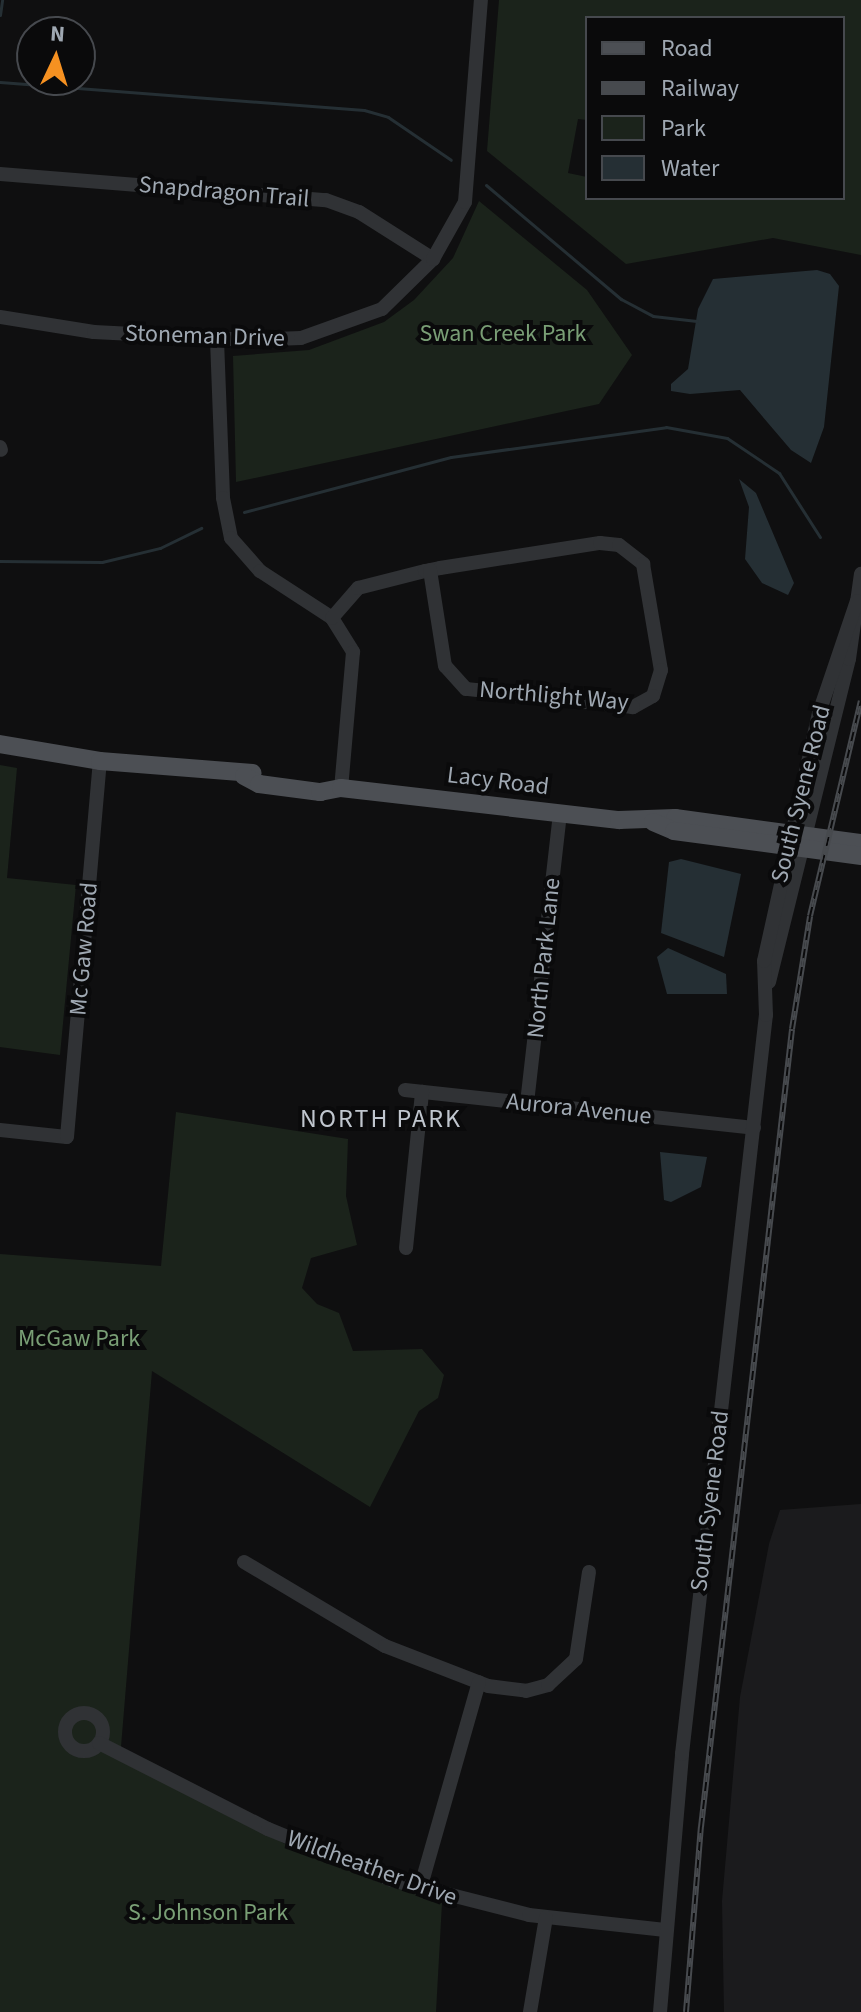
<!DOCTYPE html>
<style>
body{margin:0}
#map{position:relative;width:861px;height:2012px;overflow:hidden;background:#0f0f10;font-family:"Source Sans 3",sans-serif}
div>[style]{position:absolute}
.built>*{inset:0;background:#1b1b1d}
.green>*{inset:0;background:#1b231b}
.water>*{inset:0;background:#252f34}
.stream>*{height:3px;margin:-1.5px;padding:0 1.5px;transform-origin:1.5px;border-radius:1.5px;background:#252f34}
.minor>*{height:14px;margin:-7px;padding:0 7px;transform-origin:7px;border-radius:7px;background:#303235}
.minor>.ring{margin:-7px;padding:0;box-sizing:content-box;background:none;border:14px solid #303235;border-radius:50%}
.major>*{height:18px;margin:-9px;padding:0 9px;transform-origin:9px;border-radius:9px;background:#4c4f54}
.rail>*{height:6px;margin-top:-3px;transform-origin:0;background:repeating-linear-gradient(90deg,#0a0a0b 0 9px,#474a4e 0 18px);box-sizing:border-box;border-block:2px solid #474a4e}
span{translate:-50% -50%;white-space:nowrap;text-align:center;line-height:1.15;-webkit-text-stroke:8px #0a0a0b;paint-order:stroke}
.street-label{font-size:24px;color:#9fa8b2}
.park-label{font-size:24px;color:#799e75}
.neighbourhood-label{font-size:26px;color:#c0c6ce;letter-spacing:2px}
.legend{position:absolute;left:585px;top:16px;width:260px;height:184px;box-sizing:border-box;background:#0a0a0b;border:2px solid #46494e;margin:0;padding:10px 14px;list-style:none;font-size:24px;color:#9fa8b2}
.legend li{display:flex;align-items:center;gap:16px;height:40px}
.legend b{width:40px;border:2px solid #46494e}
.north{position:absolute;left:16px;top:16px;width:80px;height:80px;box-sizing:border-box;background:#0a0a0b;border:2px solid #46494e;border-radius:50%;rotate:4deg;font-size:22px;font-weight:700;line-height:32px;text-align:center;color:#9fa8b2}
.north::after{content:'';display:block;margin:auto;width:28px;height:36px;background:#f69121;clip-path:polygon(50% 0,100% 100%,50% 72%,0 100%)}
</style>
<div id="map">
<div class="built">
<i style="clip-path:polygon(861px 1504px,861px 2012px,724px 2012px,722px 1901px,740px 1697px,769px 1544px,780px 1510px)"></i>
</div>
<div class="green">
<i style="clip-path:polygon(evenodd,499px 0,861px 0,861px 255px,773px 238px,626px 264px,487px 151px,499px 0,587px 18px,843px 18px,843px 198px,587px 198px,587px 177px,568px 173px,578px 119px,587px 120px,587px 18px)"></i>
<i style="clip-path:polygon(479px 201px,587px 290px,632px 355px,599px 404px,236px 482px,233px 356px,309px 350px,384px 322px,414px 300px,453px 258px)"></i>
<i style="clip-path:polygon(0 765px,17px 768px,7px 878px,76px 885px,60px 1055px,0 1047px)"></i>
<i style="clip-path:polygon(176px 1112px,348px 1139px,346px 1196px,357px 1245px,311px 1258px,302px 1288px,317px 1304px,339px 1313px,353px 1351px,422px 1349px,444px 1375px,438px 1398px,419px 1411px,370px 1507px,152px 1371px,120px 1759px,295px 1849px,442px 1903px,436px 2012px,0 2012px,0 1254px,161px 1266px)"></i>
</div>
<div class="water">
<i style="clip-path:polygon(817px 270px,830px 274px,839px 286px,824px 427px,811px 463px,791px 450px,740px 390px,690px 394px,671px 391px,671px 384px,688px 369px,698px 309px,713px 279px)"></i>
<i style="clip-path:polygon(739px 479px,756px 493px,794px 583px,788px 595px,762px 583px,745px 559px,749px 507px)"></i>
<i style="clip-path:polygon(681px 859px,741px 874px,724px 957px,661px 933px,669px 862px)"></i>
<i style="clip-path:polygon(668px 948px,726px 974px,727px 994px,667px 994px,657px 957px)"></i>
<i style="clip-path:polygon(660px 1152px,707px 1157px,701px 1187px,671px 1202px,664px 1200px)"></i>
</div>
<div class="stream">
<i style="left:0;top:15px;width:15px;rotate:-82deg"></i>
<i style="left:0;top:82px;width:365px;rotate:4.4deg"></i>
<i style="left:364px;top:110px;width:25px;rotate:16deg"></i>
<i style="left:388px;top:117px;width:76px;rotate:34.3deg"></i>
<i style="left:486px;top:185px;width:177px;rotate:40.2deg"></i>
<i style="left:621px;top:299px;width:36px;rotate:28deg"></i>
<i style="left:653px;top:316px;width:44px;rotate:6.5deg"></i>
<i style="left:244px;top:512px;width:214px;rotate:-14.9deg"></i>
<i style="left:451px;top:457px;width:217px;rotate:-7.9deg"></i>
<i style="left:666px;top:427px;width:62px;rotate:10.2deg"></i>
<i style="left:727px;top:438px;width:63px;rotate:33.9deg"></i>
<i style="left:779px;top:473px;width:76px;rotate:57.4deg"></i>
<i style="left:0;top:561px;width:102px;rotate:0.6deg"></i>
<i style="left:102px;top:562px;width:60px;rotate:-13.6deg"></i>
<i style="left:160px;top:548px;width:46px;rotate:-26deg"></i>
</div>
<div class="minor">
<i style="left:0;top:174px;width:327px;rotate:4.6deg"></i>
<i style="left:326px;top:200px;width:35px;rotate:20deg"></i>
<i style="left:359px;top:212px;width:88px;rotate:32.4deg"></i>
<i style="left:0;top:317px;width:95px;rotate:9.1deg"></i>
<i style="left:94px;top:332px;width:156px;rotate:2.9deg"></i>
<i style="left:250px;top:340px;width:51px;rotate:-2.2deg"></i>
<i style="left:301px;top:338px;width:86px;rotate:-19.7deg"></i>
<i style="left:382px;top:309px;width:71px;rotate:-44.4deg"></i>
<i style="left:433px;top:259px;width:65px;rotate:-60.7deg"></i>
<i style="left:465px;top:202px;width:203px;rotate:-85.5deg"></i>
<i style="left:217px;top:340px;width:158px;rotate:87.8deg"></i>
<i style="left:223px;top:498px;width:41px;rotate:78.7deg"></i>
<i style="left:231px;top:538px;width:44px;rotate:48.7deg"></i>
<i style="left:260px;top:571px;width:86px;rotate:33.1deg"></i>
<i style="left:332px;top:618px;width:40px;rotate:58deg"></i>
<i style="left:353px;top:652px;width:137px;rotate:95deg"></i>
<i style="left:0;top:447px;width:3px;rotate:72deg"></i>
<i style="left:332px;top:618px;width:40px;rotate:-49deg"></i>
<i style="left:358px;top:588px;width:69px;rotate:-14.2deg"></i>
<i style="left:425px;top:571px;width:15px;rotate:-11deg"></i>
<i style="left:440px;top:568px;width:162px;rotate:-8.9deg"></i>
<i style="left:600px;top:543px;width:19px;rotate:6deg"></i>
<i style="left:619px;top:545px;width:31px;rotate:38deg"></i>
<i style="left:643px;top:564px;width:108px;rotate:80.4deg"></i>
<i style="left:661px;top:670px;width:27px;rotate:107deg"></i>
<i style="left:653px;top:696px;width:23px;rotate:151deg"></i>
<i style="left:633px;top:707px;width:168px;rotate:-173.8deg"></i>
<i style="left:466px;top:689px;width:31px;rotate:-132deg"></i>
<i style="left:445px;top:666px;width:97px;rotate:-98.9deg"></i>
<i style="left:769px;top:982px;width:333px;rotate:-76.1deg"></i>
<i style="left:849px;top:659px;width:86px;rotate:-82deg"></i>
<i style="left:405px;top:1090px;width:351px;rotate:6.2deg"></i>
<i style="left:527px;top:1103px;width:292px;rotate:-83.5deg"></i>
<i style="left:0;top:1130px;width:67px;rotate:6deg"></i>
<i style="left:67px;top:1137px;width:377px;rotate:-85deg"></i>
<i style="left:406px;top:1248px;width:157px;rotate:-84.1deg"></i>
<i style="left:244px;top:1562px;width:164px;rotate:30.8deg"></i>
<i style="left:385px;top:1646px;width:110px;rotate:21.2deg"></i>
<i style="left:488px;top:1686px;width:38px;rotate:7deg"></i>
<i style="left:526px;top:1691px;width:23px;rotate:-15deg"></i>
<i style="left:548px;top:1685px;width:38px;rotate:-43deg"></i>
<i style="left:576px;top:1659px;width:88px;rotate:-81.5deg"></i>
<i class="ring" style="left:65px;top:1713px;width:24px;height:24px"></i>
<i style="left:99px;top:1743px;width:190px;rotate:27deg"></i>
<i style="left:268px;top:1829px;width:134px;rotate:22.4deg"></i>
<i style="left:392px;top:1880px;width:141px;rotate:14.3deg"></i>
<i style="left:529px;top:1915px;width:137px;rotate:6.3deg"></i>
<i style="left:420px;top:1889px;width:215px;rotate:-74.1deg"></i>
<i style="left:530px;top:2012px;width:96px;rotate:-80.4deg"></i>
<i style="left:660px;top:2012px;width:259px;rotate:-85.1deg"></i>
<i style="left:682px;top:1754px;width:744px;rotate:-83.52deg"></i>
<i style="left:766px;top:1015px;width:54px;rotate:-92.1deg"></i>
<i style="left:764px;top:961px;width:254px;rotate:-77.5deg"></i>
<i style="left:819px;top:713px;width:118px;rotate:-71.3deg"></i>
</div>
<div class="major">
<i style="left:0;top:744px;width:101px;rotate:9.6deg"></i>
<i style="left:100px;top:761px;width:153px;rotate:4.5deg"></i>
<i style="left:244px;top:776px;width:17px;rotate:28deg"></i>
<i style="left:259px;top:784px;width:62px;rotate:7.5deg"></i>
<i style="left:320px;top:792px;width:21px;rotate:-11deg"></i>
<i style="left:341px;top:788px;width:280px;rotate:6.6deg"></i>
<i style="left:619px;top:820px;width:56px;rotate:-2deg"></i>
<i style="left:675px;top:818px;width:188px;rotate:7.7deg"></i>
<i style="left:653px;top:822px;width:23px;rotate:23deg"></i>
<i style="left:674px;top:831px;width:189px;rotate:7.6deg"></i>
</div>
<div class="rail">
<i style="left:686px;top:2012px;width:186px;rotate:-85.4deg"></i>
<i style="left:701px;top:1827px;width:803px;rotate:-83.49deg"></i>
<i style="left:792px;top:1029px;width:114px;rotate:-80.9deg"></i>
<i style="left:810px;top:916px;width:221px;rotate:-76.7deg"></i>
</div>
<div class="street-label">
<span style="left:224px;top:192px;rotate:5deg">Snapdragon Trail</span>
<span style="left:205px;top:336px;rotate:2deg">Stoneman Drive</span>
<span style="left:554px;top:696px;rotate:5deg">Northlight Way</span>
<span style="left:498px;top:781px;rotate:7deg">Lacy Road</span>
<span style="left:801px;top:794px;rotate:-76deg">South Syene Road</span>
<span style="left:84px;top:949px;rotate:-85deg">Mc Gaw Road</span>
<span style="left:544px;top:958px;rotate:-84deg">North Park Lane</span>
<span style="left:579px;top:1109px;rotate:6deg">Aurora Avenue</span>
<span style="left:710px;top:1501px;rotate:-83deg">South Syene Road</span>
<span style="left:372px;top:1868px;rotate:20deg">Wildheather Drive</span>
</div>
<div class="park-label">
<span style="left:503px;top:334px">Swan Creek Park</span>
<span style="left:79px;top:1339px">McGaw Park</span>
<span style="left:208px;top:1913px">S. Johnson Park</span>
</div>
<div class="neighbourhood-label">
<span style="left:381px;top:1119px">NORTH PARK</span>
</div>
<ul class="legend">
<li><b style="height:10px;background:#4c4f54"></b>Road</li>
<li><b style="height:10px;background:#474a4e"></b>Railway</li>
<li><b style="height:22px;background:#1b231b"></b>Park</li>
<li><b style="height:22px;background:#252f34"></b>Water</li>
</ul>
<div class="north">N</div>
</div>
